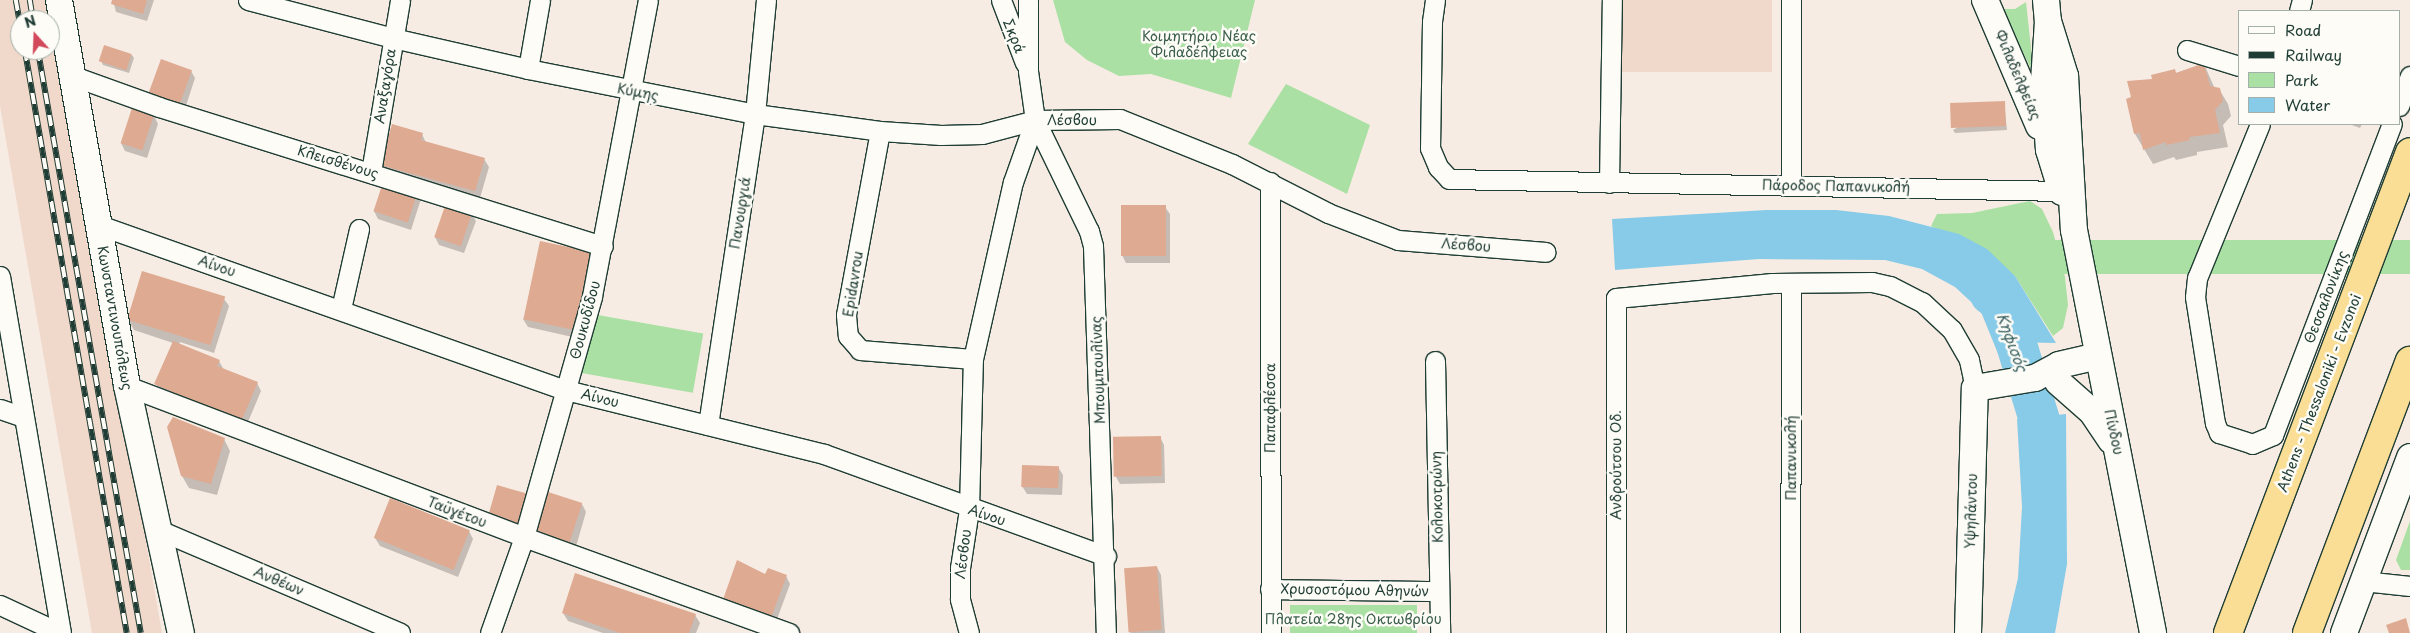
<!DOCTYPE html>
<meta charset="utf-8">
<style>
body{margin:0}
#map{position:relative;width:2410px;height:633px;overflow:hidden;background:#f7ece3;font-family:"Playpen Sans",sans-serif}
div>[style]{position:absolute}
.built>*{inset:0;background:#f0d8cb;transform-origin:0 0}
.green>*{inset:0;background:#aae0a3;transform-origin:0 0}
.water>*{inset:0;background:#87cbe8}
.shadow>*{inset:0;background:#0003}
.river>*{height:41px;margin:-20.5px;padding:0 20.5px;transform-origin:20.5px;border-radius:20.5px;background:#87cbe8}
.building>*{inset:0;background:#deaa92;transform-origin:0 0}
.roads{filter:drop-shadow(1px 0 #1f3d34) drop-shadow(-1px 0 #1f3d34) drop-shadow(0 1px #1f3d34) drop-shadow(0 -1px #1f3d34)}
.street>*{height:19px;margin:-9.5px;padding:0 9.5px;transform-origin:9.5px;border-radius:9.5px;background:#fdfcf7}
.secondary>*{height:26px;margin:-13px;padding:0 13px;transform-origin:13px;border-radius:13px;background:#fdfcf7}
.highway>*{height:28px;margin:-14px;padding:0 14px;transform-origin:14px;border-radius:14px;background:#fbde96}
.rail>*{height:5.5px;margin-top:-2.75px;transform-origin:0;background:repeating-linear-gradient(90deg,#fdfcf7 0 11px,#1f3d34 0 22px);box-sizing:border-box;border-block:1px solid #1f3d34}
span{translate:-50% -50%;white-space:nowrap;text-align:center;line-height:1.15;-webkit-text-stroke:5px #fdfcf7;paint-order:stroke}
.street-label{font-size:14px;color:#1f3d34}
.park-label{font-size:14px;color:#3b5e4a}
.water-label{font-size:15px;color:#396061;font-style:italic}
.legend{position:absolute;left:2238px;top:10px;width:162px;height:115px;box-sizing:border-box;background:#fdfcf7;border:1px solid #a4b0a9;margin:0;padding:6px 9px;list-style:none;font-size:15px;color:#1f3d34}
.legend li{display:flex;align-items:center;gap:10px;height:25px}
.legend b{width:25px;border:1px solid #a4b0a9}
.north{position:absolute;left:10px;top:10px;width:50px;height:50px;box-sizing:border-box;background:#fdfcf7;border:1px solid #a4b0a9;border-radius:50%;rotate:340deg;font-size:14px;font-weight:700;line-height:20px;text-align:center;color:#1f3d34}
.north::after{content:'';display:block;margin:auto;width:18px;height:22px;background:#d1495b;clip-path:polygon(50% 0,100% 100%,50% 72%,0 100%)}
</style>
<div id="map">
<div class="built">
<i style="clip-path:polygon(evenodd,0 0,51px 0,162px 633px,92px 633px,0 106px,0 0,20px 20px,50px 20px,50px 50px,20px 50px,20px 20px)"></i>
<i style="left:1622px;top:0;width:150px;height:72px"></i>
</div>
<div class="green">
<i style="clip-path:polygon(1053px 0,1255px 0,1231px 98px,1151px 74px,1119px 76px,1087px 60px,1065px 42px)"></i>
<i style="clip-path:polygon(2026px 2px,2034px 75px,2002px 9px,2015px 9px)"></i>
<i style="clip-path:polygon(1286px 84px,1370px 125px,1347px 194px,1248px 144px)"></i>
<i style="clip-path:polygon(2030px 201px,2042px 209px,2053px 232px,2065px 277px,2068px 305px,2063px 328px,2053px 336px,2015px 276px,1931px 226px,1937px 214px,1972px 213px)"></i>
<i style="left:2410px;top:240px;width:34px;height:420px;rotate:90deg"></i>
<i style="left:592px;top:314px;width:113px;height:60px;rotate:10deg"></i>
<i style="clip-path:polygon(2410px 521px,2410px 570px,2401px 570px,2396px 560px)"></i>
<i style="left:1290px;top:605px;width:127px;height:28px"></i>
</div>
<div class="water">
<i style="clip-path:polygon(1767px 210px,1836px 210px,1889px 216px,1959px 234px,1987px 249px,2015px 276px,2056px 343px,2002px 342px,1983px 313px,1955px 287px,1922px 269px,1885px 260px,1759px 259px,1615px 270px,1612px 219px)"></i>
<i style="clip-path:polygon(2066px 414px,2067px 564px,2055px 633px,2005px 633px,2018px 578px,2022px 507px,2017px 419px)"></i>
</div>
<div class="shadow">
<i style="clip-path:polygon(113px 0,154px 0,147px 21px,116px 12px)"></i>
<i style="clip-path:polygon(132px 55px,134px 58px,129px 73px,103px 65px,101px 61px)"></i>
<i style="clip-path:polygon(2204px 64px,2215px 89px,2219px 89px,2228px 104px,2231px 116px,2223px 125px,2228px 147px,2197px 152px,2197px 155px,2176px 160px,2174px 157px,2153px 164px,2135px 134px,2133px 98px,2154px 80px)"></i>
<i style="clip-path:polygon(191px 71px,195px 78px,183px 115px,153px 105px)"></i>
<i style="clip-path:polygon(2004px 102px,2007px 130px,1955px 133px,1953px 130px)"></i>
<i style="clip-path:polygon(132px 109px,154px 116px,158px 124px,147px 158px,125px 151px,121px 143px)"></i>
<i style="clip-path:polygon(2349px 124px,2362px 124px,2360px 128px)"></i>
<i style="clip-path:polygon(422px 134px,426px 143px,484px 159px,489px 167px,480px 198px,386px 172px,381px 165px)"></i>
<i style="clip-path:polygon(385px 180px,421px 199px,411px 230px,378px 219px,374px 211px)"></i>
<i style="clip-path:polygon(1165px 207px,1170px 214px,1170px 263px,1126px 263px,1122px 255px)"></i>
<i style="clip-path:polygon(471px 213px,476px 221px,464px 253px,439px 245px,435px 237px)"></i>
<i style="clip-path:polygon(590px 253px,595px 261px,577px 338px,528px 327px,523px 319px)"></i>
<i style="clip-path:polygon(224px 299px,229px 306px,214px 353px,180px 342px,179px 345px,219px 361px,224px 370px,257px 383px,261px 391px,245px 429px,162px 395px,156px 384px,173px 343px,134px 330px,128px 319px)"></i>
<i style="clip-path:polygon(1160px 437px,1164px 445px,1165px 483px,1120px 484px,1116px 477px)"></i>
<i style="clip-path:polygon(224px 439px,230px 451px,217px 495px,189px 488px,182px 476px)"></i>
<i style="clip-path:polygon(1058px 467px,1063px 475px,1062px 495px,1027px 494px,1022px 486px)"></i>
<i style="clip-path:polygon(582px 504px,586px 512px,575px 550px,542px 541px)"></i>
<i style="clip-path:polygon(469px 531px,473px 539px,458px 577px,380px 546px,375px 538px)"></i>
<i style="clip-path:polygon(738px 562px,766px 576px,786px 576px,790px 584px,773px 630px)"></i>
<i style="clip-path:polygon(1157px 567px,1161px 575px,1165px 633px,1130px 633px)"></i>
<i style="clip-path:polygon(563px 613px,695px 615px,700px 623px,696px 633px,603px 633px,568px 621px)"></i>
</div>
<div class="river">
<i style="left:1990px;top:294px;width:10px;rotate:37deg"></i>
<i style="left:1998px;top:300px;width:48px;rotate:67.8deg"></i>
<i style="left:2016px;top:344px;width:83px;rotate:73.1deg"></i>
<i style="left:2040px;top:423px;width:50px;rotate:85.4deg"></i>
</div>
<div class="building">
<i style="clip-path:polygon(112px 0,147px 0,143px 14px,111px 4px)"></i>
<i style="left:104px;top:45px;width:29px;height:17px;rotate:18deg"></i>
<i style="left:161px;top:59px;width:33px;height:40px;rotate:20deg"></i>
<i style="clip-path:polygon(2204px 63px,2210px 86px,2220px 88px,2223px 101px,2215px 110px,2220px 133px,2189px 137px,2190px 140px,2166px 145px,2166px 142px,2143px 150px,2140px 133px,2134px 134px,2126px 99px,2131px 97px,2127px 81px,2152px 79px,2151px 75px,2175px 69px,2176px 73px)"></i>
<i style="left:2005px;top:101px;width:25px;height:55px;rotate:88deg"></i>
<i style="left:132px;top:108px;width:23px;height:37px;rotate:18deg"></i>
<i style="clip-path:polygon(392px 124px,423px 133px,421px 140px,485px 158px,475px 191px,380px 165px)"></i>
<i style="left:384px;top:179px;width:36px;height:34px;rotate:18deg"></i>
<i style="left:446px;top:203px;width:28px;height:36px;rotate:19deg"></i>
<i style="left:1121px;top:205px;width:45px;height:51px"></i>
<i style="left:540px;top:241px;width:52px;height:80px;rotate:12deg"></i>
<i style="left:142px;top:271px;width:87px;height:51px;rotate:17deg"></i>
<i style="clip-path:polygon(173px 341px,220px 360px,217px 366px,258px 382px,241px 422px,154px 384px)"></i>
<i style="clip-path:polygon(173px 417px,225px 438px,211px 484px,181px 476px,167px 427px)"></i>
<i style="left:1161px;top:436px;width:40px;height:48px;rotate:89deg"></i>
<i style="left:1022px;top:465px;width:37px;height:22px;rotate:2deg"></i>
<i style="left:497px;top:485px;width:33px;height:32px;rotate:16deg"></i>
<i style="left:548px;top:492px;width:36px;height:43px;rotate:18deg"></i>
<i style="left:390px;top:498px;width:86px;height:43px;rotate:22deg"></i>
<i style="clip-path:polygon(737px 560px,765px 574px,768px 568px,787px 575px,769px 623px,721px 605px)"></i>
<i style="left:1157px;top:566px;width:64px;height:33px;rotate:86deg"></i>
<i style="clip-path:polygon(575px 573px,696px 614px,689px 633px,620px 633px,562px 613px)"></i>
<i style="clip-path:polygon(2406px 618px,2410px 633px,2389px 633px,2386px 625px)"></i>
</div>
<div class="roads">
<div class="street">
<i style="left:248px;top:0;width:150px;rotate:14.7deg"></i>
<i style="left:393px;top:38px;width:139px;rotate:12.9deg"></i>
<i style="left:528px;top:69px;width:231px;rotate:11.2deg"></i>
<i style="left:755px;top:114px;width:126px;rotate:7.7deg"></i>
<i style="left:880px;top:131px;width:61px;rotate:3.8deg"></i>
<i style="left:941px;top:135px;width:41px;rotate:-1.4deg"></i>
<i style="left:982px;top:134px;width:55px;rotate:-14.8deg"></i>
<i style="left:1035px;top:120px;width:85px;rotate:-0.7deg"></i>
<i style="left:1120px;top:119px;width:121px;rotate:21.9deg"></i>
<i style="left:1232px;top:164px;width:108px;rotate:27deg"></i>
<i style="left:1328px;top:213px;width:75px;rotate:21.1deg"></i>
<i style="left:1398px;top:240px;width:148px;rotate:4.6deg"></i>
<i style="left:1001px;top:0;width:67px;rotate:69.1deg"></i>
<i style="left:1028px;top:0;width:71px;rotate:90deg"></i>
<i style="left:1028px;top:71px;width:49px;rotate:81.9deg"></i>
<i style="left:1035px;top:120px;width:123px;rotate:64.1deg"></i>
<i style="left:1089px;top:231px;width:16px;rotate:75deg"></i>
<i style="left:1093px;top:246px;width:387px;rotate:88.1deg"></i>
<i style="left:1435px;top:0;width:22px;rotate:98deg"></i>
<i style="left:1432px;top:22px;width:126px;rotate:90.9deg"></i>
<i style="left:1430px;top:148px;width:21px;rotate:67deg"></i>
<i style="left:1438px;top:167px;width:16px;rotate:47deg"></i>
<i style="left:1449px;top:179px;width:613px;rotate:1.12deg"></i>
<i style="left:1791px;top:0;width:185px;rotate:90deg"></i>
<i style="left:2299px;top:11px;width:11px;rotate:-75deg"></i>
<i style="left:2187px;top:50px;width:54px;rotate:17.1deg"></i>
<i style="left:528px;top:69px;width:70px;rotate:-80.1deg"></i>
<i style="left:73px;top:76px;width:91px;rotate:19.8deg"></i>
<i style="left:159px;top:107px;width:465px;rotate:17.4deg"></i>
<i style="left:2399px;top:106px;width:32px;rotate:-70deg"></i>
<i style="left:2260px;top:124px;width:166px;rotate:112.2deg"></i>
<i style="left:2197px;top:278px;width:19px;rotate:96deg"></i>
<i style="left:2195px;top:297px;width:128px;rotate:81deg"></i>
<i style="left:2215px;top:423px;width:11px;rotate:68deg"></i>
<i style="left:2219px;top:433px;width:35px;rotate:18deg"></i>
<i style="left:2252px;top:444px;width:23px;rotate:-23deg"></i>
<i style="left:2273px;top:435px;width:333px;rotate:-69.1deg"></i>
<i style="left:880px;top:131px;width:187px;rotate:100.5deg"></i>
<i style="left:846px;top:315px;width:21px;rotate:85deg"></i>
<i style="left:848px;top:336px;width:18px;rotate:49deg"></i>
<i style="left:860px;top:350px;width:113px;rotate:4.6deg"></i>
<i style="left:371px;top:172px;width:174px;rotate:-80.4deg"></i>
<i style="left:1270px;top:182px;width:451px;rotate:89.9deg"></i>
<i style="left:1609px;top:183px;width:183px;rotate:-89.1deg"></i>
<i style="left:99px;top:225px;width:495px;rotate:19.5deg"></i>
<i style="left:566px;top:390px;width:266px;rotate:13.9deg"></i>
<i style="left:824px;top:454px;width:300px;rotate:19.9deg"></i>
<i style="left:0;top:276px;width:362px;rotate:80.3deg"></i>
<i style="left:341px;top:309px;width:82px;rotate:-77.3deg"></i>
<i style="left:1435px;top:361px;width:272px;rotate:88.9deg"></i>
<i style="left:127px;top:386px;width:425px;rotate:20.8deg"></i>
<i style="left:524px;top:537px;width:282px;rotate:19.9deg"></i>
<i style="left:0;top:409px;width:24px;rotate:19deg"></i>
<i style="left:708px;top:425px;width:315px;rotate:-81.4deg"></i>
<i style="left:755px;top:114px;width:115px;rotate:-84.5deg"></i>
<i style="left:159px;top:530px;width:262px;rotate:23.1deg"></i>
<i style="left:2363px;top:581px;width:47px;rotate:6.1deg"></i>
<i style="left:1270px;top:589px;width:169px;rotate:0.7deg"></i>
<i style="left:0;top:605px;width:66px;rotate:25deg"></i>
<i style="left:490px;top:633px;width:102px;rotate:-70.5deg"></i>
<i style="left:524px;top:537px;width:250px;rotate:-74.2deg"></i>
<i style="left:592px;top:296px;width:301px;rotate:-79.3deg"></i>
<i style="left:969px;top:633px;width:35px;rotate:-105deg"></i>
<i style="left:960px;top:599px;width:31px;rotate:-90deg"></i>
<i style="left:960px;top:568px;width:60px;rotate:-81.3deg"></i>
<i style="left:969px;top:509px;width:150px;rotate:-88.5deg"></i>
<i style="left:973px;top:359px;width:181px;rotate:-77.3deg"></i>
<i style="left:1013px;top:182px;width:66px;rotate:-70.5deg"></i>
<i style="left:1616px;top:633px;width:335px;rotate:-90deg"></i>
<i style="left:1616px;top:298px;width:157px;rotate:-5.5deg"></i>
<i style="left:1772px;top:283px;width:100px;rotate:-0.6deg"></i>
<i style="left:1872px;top:282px;width:18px;rotate:13deg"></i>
<i style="left:1890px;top:286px;width:36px;rotate:27deg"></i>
<i style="left:1922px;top:302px;width:41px;rotate:43deg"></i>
<i style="left:1952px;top:330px;width:34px;rotate:60deg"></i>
<i style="left:1969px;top:360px;width:29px;rotate:78deg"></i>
<i style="left:1790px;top:633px;width:350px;rotate:-89.8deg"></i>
</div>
<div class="secondary">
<i style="left:59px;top:0;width:392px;rotate:80deg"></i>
<i style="left:127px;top:386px;width:253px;rotate:77.7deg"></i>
<i style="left:1985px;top:0;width:137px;rotate:66.8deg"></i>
<i style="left:2046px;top:0;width:21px;rotate:85deg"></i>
<i style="left:2048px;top:21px;width:61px;rotate:93.8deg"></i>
<i style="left:2044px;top:82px;width:68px;rotate:85.8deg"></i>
<i style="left:2049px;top:150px;width:44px;rotate:72.8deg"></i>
<i style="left:2048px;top:21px;width:58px;rotate:72.8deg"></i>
<i style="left:2065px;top:76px;width:154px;rotate:86.7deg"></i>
<i style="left:2074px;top:230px;width:411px;rotate:78.9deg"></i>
<i style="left:2058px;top:382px;width:45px;rotate:41.4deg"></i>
<i style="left:2092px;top:412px;width:34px;rotate:56deg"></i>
<i style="left:1968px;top:633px;width:245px;rotate:-88.4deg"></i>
<i style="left:1975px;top:388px;width:61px;rotate:-9.5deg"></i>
<i style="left:2035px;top:378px;width:27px;rotate:-28deg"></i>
<i style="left:2059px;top:365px;width:40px;rotate:-13deg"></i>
<i style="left:2344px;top:633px;width:188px;rotate:-69.4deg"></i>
</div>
<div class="highway">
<i style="left:2228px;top:633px;width:514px;rotate:-69.27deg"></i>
<i style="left:2307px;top:633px;width:291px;rotate:-69.3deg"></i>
</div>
</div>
<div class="rail">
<i style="left:16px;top:0;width:22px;rotate:80deg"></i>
<i style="left:30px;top:0;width:20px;rotate:81deg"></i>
<i style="left:25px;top:50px;width:592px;rotate:80.08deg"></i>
<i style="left:38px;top:50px;width:592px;rotate:79.98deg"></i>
</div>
<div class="street-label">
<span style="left:1014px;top:36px;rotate:68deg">Σκρά</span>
<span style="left:2018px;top:75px;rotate:67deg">Φιλαδελφείας</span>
<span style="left:385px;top:86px;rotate:-81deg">Αναξαγόρα</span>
<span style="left:638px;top:92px;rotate:11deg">Κύμης</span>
<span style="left:1072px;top:120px">Λέσβου</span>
<span style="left:338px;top:162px;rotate:17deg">Κλεισθένους</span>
<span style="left:1836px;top:186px;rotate:1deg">Πάροδος Παπανικολή</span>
<span style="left:740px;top:213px;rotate:-81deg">Πανουργιά</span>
<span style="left:1466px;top:245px;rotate:4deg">Λέσβου</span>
<span style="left:217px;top:266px;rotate:19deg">Αίνου</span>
<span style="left:853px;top:284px;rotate:-81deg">Epidavrou</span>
<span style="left:2326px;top:297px;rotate:-69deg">Θεσσαλονίκης</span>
<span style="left:115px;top:318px;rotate:80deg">Κωνσταντινουπόλεως</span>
<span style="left:585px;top:320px;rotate:-75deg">Θουκυδίδου</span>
<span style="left:1098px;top:370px;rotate:-92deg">Μπουμπουλίνας</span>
<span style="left:2319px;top:393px;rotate:-69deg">Athens - Thessaloniki - Evzonoi</span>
<span style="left:600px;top:398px;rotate:14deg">Αίνου</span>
<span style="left:1270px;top:408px;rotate:-90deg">Παπαφλέσσα</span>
<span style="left:2114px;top:432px;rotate:78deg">Πίνδου</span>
<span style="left:1791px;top:458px;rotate:-90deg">Παπανικολή</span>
<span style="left:1616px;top:465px;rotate:-90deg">Ανδρούτσου Οδ.</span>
<span style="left:1437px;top:497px;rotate:-91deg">Κολοκοτρώνη</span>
<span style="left:1971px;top:511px;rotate:-88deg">Υψηλάντου</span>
<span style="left:457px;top:512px;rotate:21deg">Ταϋγέτου</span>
<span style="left:987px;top:515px;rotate:19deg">Αίνου</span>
<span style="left:963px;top:554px;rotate:-83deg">Λέσβου</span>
<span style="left:279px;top:581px;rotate:23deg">Ανθέων</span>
<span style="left:1355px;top:590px;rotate:1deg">Χρυσοστόμου Αθηνών</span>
</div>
<div class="park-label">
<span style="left:1199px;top:44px">Κοιμητήριο Νέας<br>Φιλαδέλφειας</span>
<span style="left:1353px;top:619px">Πλατεία 28ης Οκτωβρίου</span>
</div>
<div class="water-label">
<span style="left:2013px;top:342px;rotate:70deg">Κηφισός</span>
</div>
<ul class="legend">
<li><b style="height:6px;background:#fdfcf7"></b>Road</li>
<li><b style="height:6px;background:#1f3d34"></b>Railway</li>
<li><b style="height:14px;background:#aae0a3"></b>Park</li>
<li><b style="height:14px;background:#87cbe8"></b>Water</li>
</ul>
<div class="north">N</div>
</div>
